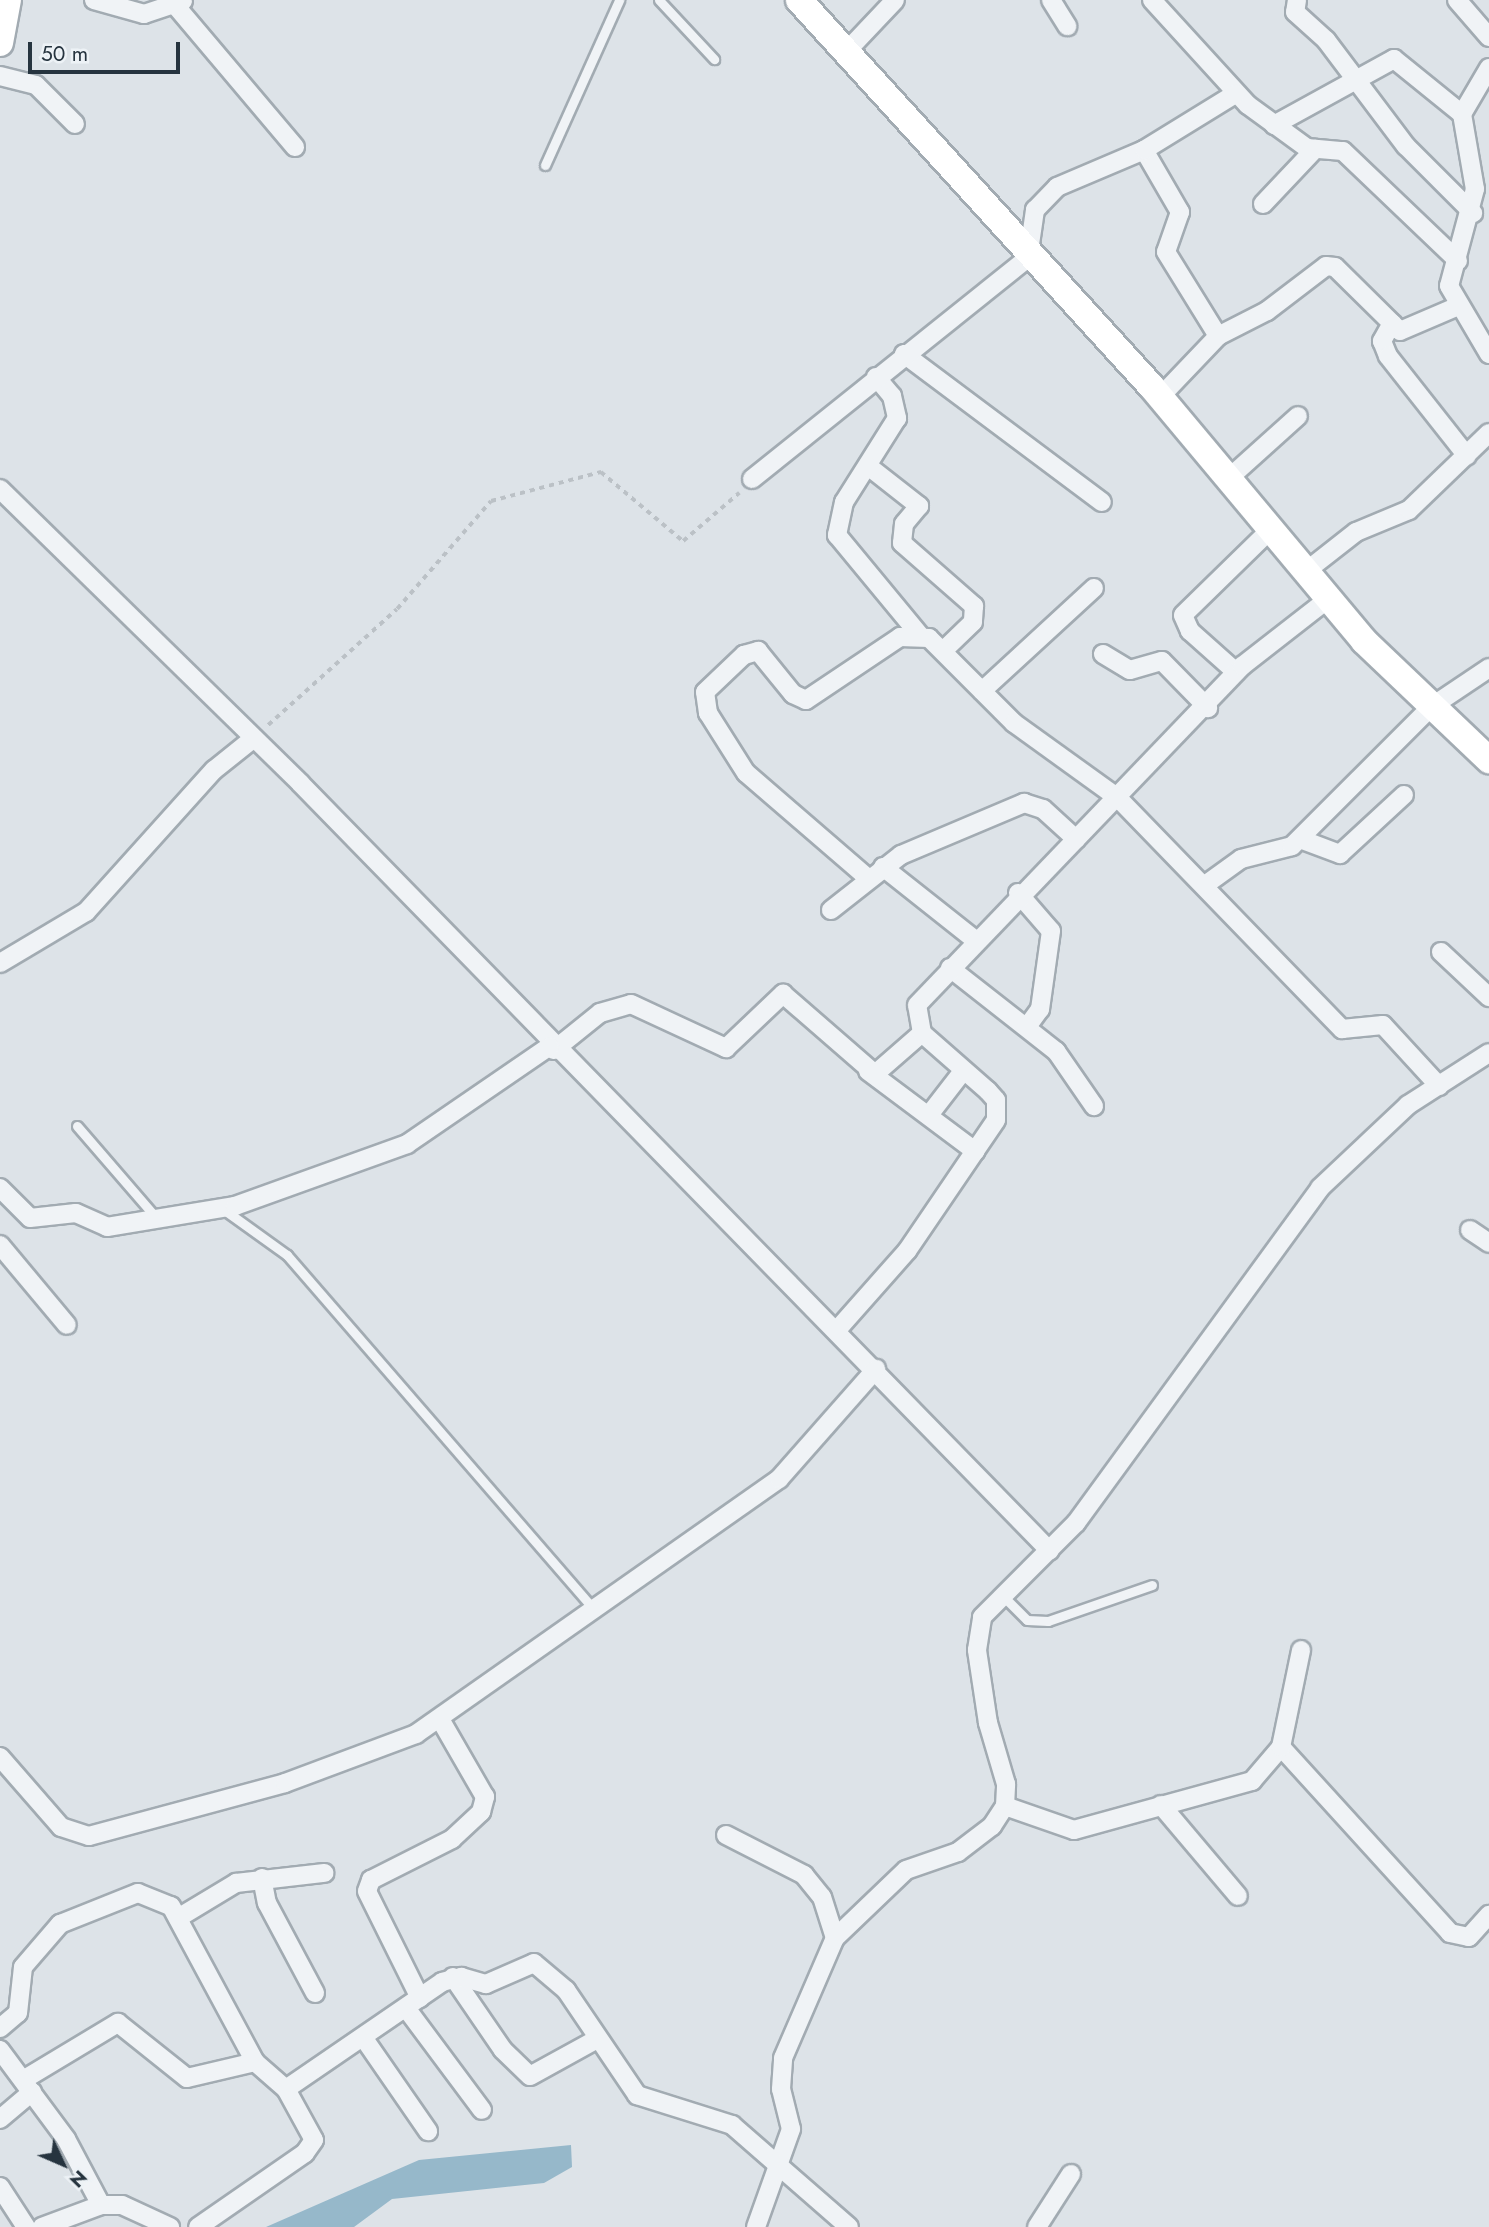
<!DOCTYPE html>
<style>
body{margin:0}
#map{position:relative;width:1489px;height:2227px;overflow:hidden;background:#dde3e8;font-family:Jost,sans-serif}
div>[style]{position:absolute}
.water>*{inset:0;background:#96b8ca}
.path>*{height:3.5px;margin-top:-1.75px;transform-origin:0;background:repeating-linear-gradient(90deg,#bbc1c6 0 5px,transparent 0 10px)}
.roads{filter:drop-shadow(2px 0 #a2abb2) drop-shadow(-2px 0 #a2abb2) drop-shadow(0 2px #a2abb2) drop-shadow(0 -2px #a2abb2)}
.lane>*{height:9px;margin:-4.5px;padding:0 4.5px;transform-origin:4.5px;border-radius:4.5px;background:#f0f3f6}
.street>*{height:18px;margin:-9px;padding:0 9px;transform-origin:9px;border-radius:9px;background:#f0f3f6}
.secondary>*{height:26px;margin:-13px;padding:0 13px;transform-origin:13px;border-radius:13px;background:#fff}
span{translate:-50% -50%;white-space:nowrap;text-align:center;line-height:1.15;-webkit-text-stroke:5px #edf2f6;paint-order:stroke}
.north{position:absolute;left:28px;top:2129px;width:70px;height:70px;-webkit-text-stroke:5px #edf2f6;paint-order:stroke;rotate:134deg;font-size:19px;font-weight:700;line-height:28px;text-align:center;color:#26343f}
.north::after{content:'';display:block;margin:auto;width:24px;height:32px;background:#26343f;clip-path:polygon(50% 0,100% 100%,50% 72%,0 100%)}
.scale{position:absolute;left:28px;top:42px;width:152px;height:32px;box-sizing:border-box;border:4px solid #26343f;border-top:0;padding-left:9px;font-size:21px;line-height:24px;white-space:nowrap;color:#26343f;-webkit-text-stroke:5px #edf2f6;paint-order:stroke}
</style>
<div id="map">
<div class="water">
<i style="clip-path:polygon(571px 2145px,572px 2167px,544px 2183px,392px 2199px,354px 2227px,266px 2227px,419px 2160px)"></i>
</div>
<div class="path">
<i style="left:268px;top:725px;width:173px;rotate:-42deg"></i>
<i style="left:397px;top:609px;width:143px;rotate:-49deg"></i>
<i style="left:491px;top:501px;width:114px;rotate:-14.8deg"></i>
<i style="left:601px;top:472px;width:107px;rotate:40.1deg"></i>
<i style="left:683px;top:541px;width:74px;rotate:-40.6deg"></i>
</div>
<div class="roads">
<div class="lane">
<i style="left:659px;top:0;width:81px;rotate:47deg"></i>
<i style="left:545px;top:165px;width:181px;rotate:-65.8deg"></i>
<i style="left:77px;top:1126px;width:124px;rotate:49.2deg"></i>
<i style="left:223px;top:1209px;width:79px;rotate:35.7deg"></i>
<i style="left:287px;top:1255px;width:467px;rotate:49.1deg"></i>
<i style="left:1002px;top:1595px;width:35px;rotate:45deg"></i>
<i style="left:1027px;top:1620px;width:21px;rotate:3deg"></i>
<i style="left:1048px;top:1621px;width:110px;rotate:-19.1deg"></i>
</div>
<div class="street">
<i style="left:94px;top:0;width:52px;rotate:15.6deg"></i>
<i style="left:144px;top:14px;width:41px;rotate:-18.4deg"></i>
<i style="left:1051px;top:0;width:31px;rotate:58deg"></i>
<i style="left:1152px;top:0;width:142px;rotate:47.6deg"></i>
<i style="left:1248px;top:105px;width:73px;rotate:36.1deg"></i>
<i style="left:1307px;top:148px;width:36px;rotate:5deg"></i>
<i style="left:1343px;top:151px;width:159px;rotate:43.7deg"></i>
<i style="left:1297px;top:0;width:12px;rotate:99deg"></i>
<i style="left:1295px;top:12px;width:42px;rotate:42.1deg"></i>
<i style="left:1326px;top:40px;width:133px;rotate:53deg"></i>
<i style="left:1406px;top:146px;width:95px;rotate:45deg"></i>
<i style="left:1457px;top:0;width:49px;rotate:49.1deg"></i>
<i style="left:175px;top:5px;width:186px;rotate:49.8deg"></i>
<i style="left:844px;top:54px;width:74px;rotate:-46.6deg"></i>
<i style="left:1489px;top:68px;width:53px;rotate:120.4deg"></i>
<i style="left:1462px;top:114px;width:76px;rotate:80.2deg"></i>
<i style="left:1475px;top:189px;width:100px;rotate:105deg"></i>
<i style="left:1449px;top:286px;width:79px;rotate:59.5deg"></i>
<i style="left:0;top:76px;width:37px;rotate:14deg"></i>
<i style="left:36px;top:85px;width:55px;rotate:45deg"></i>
<i style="left:1274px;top:125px;width:137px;rotate:-28.8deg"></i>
<i style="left:1394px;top:59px;width:87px;rotate:39deg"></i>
<i style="left:1144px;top:150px;width:72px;rotate:59.9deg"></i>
<i style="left:1180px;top:212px;width:42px;rotate:109.3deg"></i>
<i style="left:1166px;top:252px;width:99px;rotate:58.2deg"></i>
<i style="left:1263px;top:204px;width:76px;rotate:-46.6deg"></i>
<i style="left:1392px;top:323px;width:21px;rotate:119deg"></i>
<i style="left:1382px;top:341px;width:16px;rotate:68deg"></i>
<i style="left:1388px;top:356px;width:127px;rotate:51.7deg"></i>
<i style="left:904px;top:354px;width:247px;rotate:36.8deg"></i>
<i style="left:876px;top:377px;width:25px;rotate:50deg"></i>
<i style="left:892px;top:396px;width:23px;rotate:77deg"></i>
<i style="left:897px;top:418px;width:99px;rotate:122.2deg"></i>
<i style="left:844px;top:502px;width:34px;rotate:102deg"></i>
<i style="left:837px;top:535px;width:129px;rotate:50.4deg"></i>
<i style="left:1160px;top:397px;width:84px;rotate:-46.4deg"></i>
<i style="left:1218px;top:336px;width:55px;rotate:-27deg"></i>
<i style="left:1267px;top:311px;width:74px;rotate:-37.3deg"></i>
<i style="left:1326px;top:266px;width:9px;rotate:6deg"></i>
<i style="left:1335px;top:267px;width:91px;rotate:44.6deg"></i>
<i style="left:1400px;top:331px;width:61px;rotate:-23.2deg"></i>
<i style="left:868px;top:466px;width:65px;rotate:38.1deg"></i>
<i style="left:919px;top:506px;width:23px;rotate:130deg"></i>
<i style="left:904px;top:524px;width:19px;rotate:96deg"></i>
<i style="left:902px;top:543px;width:96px;rotate:41.2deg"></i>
<i style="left:974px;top:606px;width:16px;rotate:94deg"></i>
<i style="left:973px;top:622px;width:40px;rotate:136deg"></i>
<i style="left:752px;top:479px;width:354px;rotate:-38.7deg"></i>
<i style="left:1028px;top:258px;width:49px;rotate:-81.7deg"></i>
<i style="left:1035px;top:210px;width:32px;rotate:-46deg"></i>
<i style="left:1057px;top:187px;width:95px;rotate:-23deg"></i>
<i style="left:1144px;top:150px;width:107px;rotate:-31.6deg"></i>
<i style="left:1228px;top:479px;width:94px;rotate:-42deg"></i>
<i style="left:0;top:489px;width:420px;rotate:44.4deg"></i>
<i style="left:300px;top:783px;width:1073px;rotate:45.68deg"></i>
<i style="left:1305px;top:572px;width:65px;rotate:-38.1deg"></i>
<i style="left:1356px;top:532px;width:57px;rotate:-22.5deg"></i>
<i style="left:1409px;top:510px;width:111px;rotate:-43.9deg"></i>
<i style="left:1103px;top:654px;width:31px;rotate:31deg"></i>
<i style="left:1130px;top:670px;width:33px;rotate:-16deg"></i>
<i style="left:1162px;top:661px;width:66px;rotate:45.6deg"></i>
<i style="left:1236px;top:672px;width:62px;rotate:-138.3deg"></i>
<i style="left:1190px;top:631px;width:17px;rotate:-114deg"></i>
<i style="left:1183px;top:615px;width:122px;rotate:-44.3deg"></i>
<i style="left:982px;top:691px;width:152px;rotate:-42.6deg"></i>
<i style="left:1300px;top:839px;width:43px;rotate:20.6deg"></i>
<i style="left:1340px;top:854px;width:87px;rotate:-42.7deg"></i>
<i style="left:883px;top:867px;width:117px;rotate:38.4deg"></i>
<i style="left:869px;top:879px;width:162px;rotate:-139.2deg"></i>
<i style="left:746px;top:773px;width:71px;rotate:-122.3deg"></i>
<i style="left:708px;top:713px;width:21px;rotate:-98deg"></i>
<i style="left:705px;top:692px;width:54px;rotate:-43.5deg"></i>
<i style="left:744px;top:655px;width:15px;rotate:-16deg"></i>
<i style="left:758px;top:651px;width:55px;rotate:50.9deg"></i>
<i style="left:793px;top:694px;width:14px;rotate:25deg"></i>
<i style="left:806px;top:700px;width:113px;rotate:-33.8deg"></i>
<i style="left:900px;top:637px;width:29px;rotate:2deg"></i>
<i style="left:929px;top:638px;width:120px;rotate:45deg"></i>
<i style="left:1014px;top:723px;width:128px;rotate:35.8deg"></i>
<i style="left:1118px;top:798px;width:322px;rotate:45.9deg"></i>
<i style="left:1342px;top:1029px;width:41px;rotate:-5.6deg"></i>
<i style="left:1383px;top:1025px;width:83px;rotate:47.4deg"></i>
<i style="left:1205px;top:885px;width:44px;rotate:-35.8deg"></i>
<i style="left:1241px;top:859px;width:53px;rotate:-14.3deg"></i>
<i style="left:1292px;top:846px;width:197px;rotate:-45deg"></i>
<i style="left:1431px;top:707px;width:70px;rotate:-33.9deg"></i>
<i style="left:1018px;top:893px;width:50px;rotate:49deg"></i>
<i style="left:1051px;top:931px;width:79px;rotate:98deg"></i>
<i style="left:1040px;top:1009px;width:22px;rotate:126deg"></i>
<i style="left:831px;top:910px;width:89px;rotate:-38.2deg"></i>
<i style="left:901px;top:855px;width:134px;rotate:-22.9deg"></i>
<i style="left:1024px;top:803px;width:20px;rotate:18deg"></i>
<i style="left:1043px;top:809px;width:45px;rotate:42.3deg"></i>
<i style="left:1441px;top:952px;width:66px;rotate:43.2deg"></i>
<i style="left:0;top:963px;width:100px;rotate:-30.7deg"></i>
<i style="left:86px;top:912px;width:191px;rotate:-48deg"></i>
<i style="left:214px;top:770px;width:51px;rotate:-38.7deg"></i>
<i style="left:950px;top:968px;width:135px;rotate:38.1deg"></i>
<i style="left:1056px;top:1051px;width:67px;rotate:55.4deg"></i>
<i style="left:554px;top:1050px;width:59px;rotate:-38.8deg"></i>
<i style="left:600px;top:1013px;width:32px;rotate:-16deg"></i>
<i style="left:631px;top:1004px;width:105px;rotate:24.9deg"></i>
<i style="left:726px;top:1048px;width:79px;rotate:-43.5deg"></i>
<i style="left:783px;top:994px;width:122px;rotate:41deg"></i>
<i style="left:875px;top:1074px;width:62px;rotate:-41.1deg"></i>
<i style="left:868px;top:1071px;width:134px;rotate:36.8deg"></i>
<i style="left:929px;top:1115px;width:56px;rotate:-52.3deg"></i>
<i style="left:0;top:1188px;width:42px;rotate:45deg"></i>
<i style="left:30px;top:1218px;width:46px;rotate:-6.2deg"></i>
<i style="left:76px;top:1213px;width:34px;rotate:24deg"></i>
<i style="left:107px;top:1227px;width:130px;rotate:-9.3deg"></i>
<i style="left:235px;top:1206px;width:183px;rotate:-19.8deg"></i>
<i style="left:407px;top:1144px;width:173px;rotate:-34.4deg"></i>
<i style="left:1470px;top:1230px;width:23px;rotate:34deg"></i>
<i style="left:0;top:1245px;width:104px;rotate:50.1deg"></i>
<i style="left:837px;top:1330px;width:106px;rotate:-48.5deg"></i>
<i style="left:907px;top:1251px;width:158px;rotate:-55.8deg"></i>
<i style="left:996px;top:1120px;width:20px;rotate:-90deg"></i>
<i style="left:996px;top:1100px;width:12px;rotate:-132deg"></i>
<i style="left:988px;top:1091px;width:88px;rotate:-138.7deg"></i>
<i style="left:922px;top:1033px;width:28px;rotate:-100deg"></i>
<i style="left:917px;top:1005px;width:470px;rotate:-46.2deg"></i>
<i style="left:1242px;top:666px;width:109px;rotate:-37.9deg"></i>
<i style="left:1281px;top:1747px;width:251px;rotate:47.7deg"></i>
<i style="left:1450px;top:1933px;width:19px;rotate:12deg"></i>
<i style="left:1469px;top:1937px;width:30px;rotate:-48deg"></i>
<i style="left:0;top:1757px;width:93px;rotate:48.9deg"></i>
<i style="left:61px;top:1827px;width:29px;rotate:18deg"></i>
<i style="left:89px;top:1836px;width:203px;rotate:-15.1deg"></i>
<i style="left:285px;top:1783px;width:140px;rotate:-20.5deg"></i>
<i style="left:416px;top:1734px;width:444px;rotate:-35.1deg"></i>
<i style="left:779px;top:1479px;width:147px;rotate:-48.6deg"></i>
<i style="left:1161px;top:1805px;width:119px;rotate:49.8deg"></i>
<i style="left:1005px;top:1806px;width:73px;rotate:19.2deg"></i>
<i style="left:1074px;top:1830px;width:185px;rotate:-15.4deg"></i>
<i style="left:1252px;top:1781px;width:45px;rotate:-49.5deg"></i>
<i style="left:1281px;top:1747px;width:99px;rotate:-78.3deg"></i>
<i style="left:726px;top:1835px;width:88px;rotate:27.1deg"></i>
<i style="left:804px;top:1875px;width:28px;rotate:51deg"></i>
<i style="left:822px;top:1897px;width:43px;rotate:72.4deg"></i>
<i style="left:262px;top:1878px;width:25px;rotate:79deg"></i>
<i style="left:267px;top:1903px;width:102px;rotate:61.9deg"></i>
<i style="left:178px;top:1918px;width:68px;rotate:-31.1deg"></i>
<i style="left:236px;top:1883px;width:89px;rotate:-6.5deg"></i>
<i style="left:453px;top:1977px;width:88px;rotate:55.6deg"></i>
<i style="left:503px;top:2050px;width:37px;rotate:44deg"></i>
<i style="left:530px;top:2076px;width:77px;rotate:-28.9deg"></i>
<i style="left:420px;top:1998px;width:119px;rotate:-116.4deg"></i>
<i style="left:367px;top:1891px;width:12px;rotate:-70deg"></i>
<i style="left:371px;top:1880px;width:91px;rotate:-26.8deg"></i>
<i style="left:452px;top:1839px;width:40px;rotate:-43deg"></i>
<i style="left:481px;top:1812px;width:16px;rotate:-75deg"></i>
<i style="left:485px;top:1797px;width:90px;rotate:-120deg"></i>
<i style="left:406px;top:2008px;width:127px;rotate:53.3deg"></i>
<i style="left:0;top:2028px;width:23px;rotate:-40deg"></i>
<i style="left:18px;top:2013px;width:46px;rotate:-83.8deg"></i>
<i style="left:23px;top:1967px;width:57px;rotate:-49.3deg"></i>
<i style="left:60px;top:1924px;width:84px;rotate:-21.7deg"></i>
<i style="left:138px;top:1893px;width:35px;rotate:22deg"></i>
<i style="left:171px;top:1906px;width:177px;rotate:61.7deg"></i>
<i style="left:255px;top:2062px;width:41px;rotate:41.1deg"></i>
<i style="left:286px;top:2089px;width:58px;rotate:61.2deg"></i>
<i style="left:314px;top:2140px;width:16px;rotate:125deg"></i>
<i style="left:305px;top:2153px;width:130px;rotate:145.3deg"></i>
<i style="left:365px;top:2040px;width:111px;rotate:55.3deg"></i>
<i style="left:0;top:2050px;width:111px;rotate:53.4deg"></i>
<i style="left:66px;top:2139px;width:75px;rotate:62.1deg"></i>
<i style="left:23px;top:2080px;width:111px;rotate:-31deg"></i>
<i style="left:118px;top:2023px;width:88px;rotate:38.6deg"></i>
<i style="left:187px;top:2078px;width:70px;rotate:-13.2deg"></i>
<i style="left:286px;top:2089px;width:189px;rotate:-34.4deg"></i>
<i style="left:442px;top:1982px;width:20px;rotate:-15deg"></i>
<i style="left:461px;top:1977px;width:26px;rotate:16deg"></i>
<i style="left:486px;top:1984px;width:52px;rotate:-23.6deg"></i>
<i style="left:534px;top:1963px;width:42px;rotate:40.2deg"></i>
<i style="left:566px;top:1990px;width:127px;rotate:55.9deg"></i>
<i style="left:637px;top:2095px;width:100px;rotate:17.5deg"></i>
<i style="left:732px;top:2125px;width:155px;rotate:41.1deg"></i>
<i style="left:0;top:2119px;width:42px;rotate:-40.2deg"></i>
<i style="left:0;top:2187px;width:48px;rotate:57deg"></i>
<i style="left:42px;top:2227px;width:63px;rotate:-20.4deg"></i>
<i style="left:101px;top:2205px;width:21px"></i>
<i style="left:122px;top:2205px;width:53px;rotate:24.6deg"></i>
<i style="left:756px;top:2227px;width:104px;rotate:-70.3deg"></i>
<i style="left:791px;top:2129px;width:41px;rotate:-104deg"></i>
<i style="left:781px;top:2089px;width:31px;rotate:-86deg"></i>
<i style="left:783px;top:2058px;width:131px;rotate:-66.6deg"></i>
<i style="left:835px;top:1938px;width:98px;rotate:-43.8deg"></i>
<i style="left:906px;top:1870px;width:55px;rotate:-19.1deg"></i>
<i style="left:958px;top:1852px;width:43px;rotate:-37.4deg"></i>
<i style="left:992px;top:1826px;width:24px;rotate:-57deg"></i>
<i style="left:1005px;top:1806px;width:22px;rotate:-87deg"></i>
<i style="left:1006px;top:1784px;width:64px;rotate:-106.4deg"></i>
<i style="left:988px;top:1723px;width:74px;rotate:-98.6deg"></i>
<i style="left:977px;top:1650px;width:33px;rotate:-81deg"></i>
<i style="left:982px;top:1617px;width:133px;rotate:-45deg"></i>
<i style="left:1076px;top:1523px;width:414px;rotate:-53.9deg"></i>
<i style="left:1320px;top:1188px;width:121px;rotate:-43.3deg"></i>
<i style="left:1408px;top:1105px;width:96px;rotate:-32.7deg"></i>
<i style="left:1037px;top:2227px;width:63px;rotate:-57.3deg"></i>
</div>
<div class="secondary">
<i style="left:799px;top:0;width:522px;rotate:47.64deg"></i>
<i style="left:1151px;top:386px;width:332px;rotate:50.1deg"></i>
<i style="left:1364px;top:641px;width:173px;rotate:43.6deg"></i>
<i style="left:0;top:43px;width:44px;rotate:-79.5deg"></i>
</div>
</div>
<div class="north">N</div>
<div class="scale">50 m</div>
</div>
